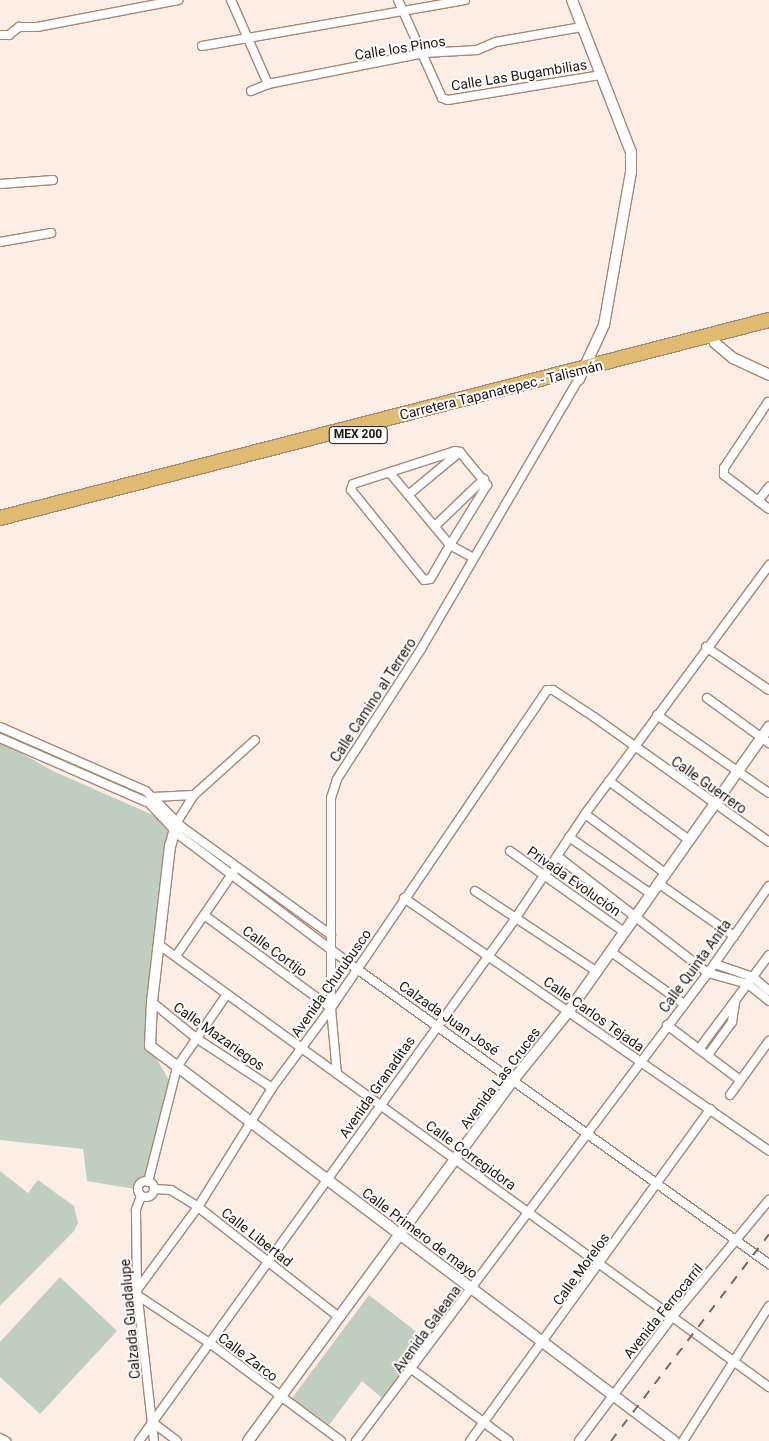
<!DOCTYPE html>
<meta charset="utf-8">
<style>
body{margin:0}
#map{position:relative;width:769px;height:1441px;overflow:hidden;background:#fcede5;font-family:Roboto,sans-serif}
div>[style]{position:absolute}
.green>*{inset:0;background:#bfcebf}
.roads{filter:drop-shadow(1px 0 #a88675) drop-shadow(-1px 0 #a88675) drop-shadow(0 1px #a88675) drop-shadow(0 -1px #a88675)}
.street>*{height:8px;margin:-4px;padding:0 4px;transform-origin:4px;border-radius:4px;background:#fff}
.street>.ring{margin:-4px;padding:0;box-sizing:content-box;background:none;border:8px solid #fff;border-radius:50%}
.secondary>*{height:10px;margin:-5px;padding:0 5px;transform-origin:5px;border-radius:5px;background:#fff}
.highway>*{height:14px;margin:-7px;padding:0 7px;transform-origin:7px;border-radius:7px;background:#dfbc71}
.rail>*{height:2px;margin-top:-1px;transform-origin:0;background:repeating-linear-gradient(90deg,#746760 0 9px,transparent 0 18px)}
span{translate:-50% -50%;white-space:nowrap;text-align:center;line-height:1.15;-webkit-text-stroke:4px #fdfdfd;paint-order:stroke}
.shield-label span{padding:1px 4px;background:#fdfdfd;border:1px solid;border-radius:4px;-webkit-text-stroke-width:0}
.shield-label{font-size:12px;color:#22150f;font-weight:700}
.street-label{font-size:14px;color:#22150f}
</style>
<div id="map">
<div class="green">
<i style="clip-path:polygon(0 741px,53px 771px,162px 819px,175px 840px,152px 1051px,169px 1080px,148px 1177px,135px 1189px,87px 1181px,83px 1149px,0 1140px)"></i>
<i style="clip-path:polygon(0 1171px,28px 1193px,38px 1180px,74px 1206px,78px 1223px,74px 1231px,0 1306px)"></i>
<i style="clip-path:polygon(60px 1277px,117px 1331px,40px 1414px,0 1377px,0 1342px)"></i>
<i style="clip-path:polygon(369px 1295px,432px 1344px,388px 1403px,362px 1381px,329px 1425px,292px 1398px)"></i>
</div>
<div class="roads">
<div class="street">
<i style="left:231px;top:0;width:92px;rotate:66.2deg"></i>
<i style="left:398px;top:0;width:107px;rotate:65.8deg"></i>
<i style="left:442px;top:98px;width:6px;rotate:18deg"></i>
<i style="left:448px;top:100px;width:154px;rotate:-9.3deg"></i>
<i style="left:0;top:35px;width:9px"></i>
<i style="left:9px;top:35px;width:13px;rotate:-39deg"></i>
<i style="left:19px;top:27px;width:18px"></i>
<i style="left:37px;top:27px;width:144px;rotate:-10.8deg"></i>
<i style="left:202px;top:46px;width:267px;rotate:-9.9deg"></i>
<i style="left:251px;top:91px;width:18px;rotate:-22deg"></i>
<i style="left:268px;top:84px;width:159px;rotate:-11.2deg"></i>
<i style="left:424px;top:53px;width:53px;rotate:-3.2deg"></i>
<i style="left:477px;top:50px;width:21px;rotate:-23deg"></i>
<i style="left:496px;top:42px;width:87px;rotate:-9.9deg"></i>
<i style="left:0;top:184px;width:53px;rotate:-4.3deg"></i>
<i style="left:0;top:242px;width:52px;rotate:-10deg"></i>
<i style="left:768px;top:402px;width:79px;rotate:123.7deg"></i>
<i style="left:724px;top:468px;width:7px;rotate:90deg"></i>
<i style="left:724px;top:475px;width:56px;rotate:37.1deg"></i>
<i style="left:390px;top:473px;width:94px;rotate:50.2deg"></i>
<i style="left:450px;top:545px;width:39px;rotate:120deg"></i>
<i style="left:430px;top:579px;width:6px;rotate:171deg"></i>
<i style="left:424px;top:580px;width:116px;rotate:-129deg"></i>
<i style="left:351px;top:490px;width:6px;rotate:-72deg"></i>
<i style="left:353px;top:484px;width:107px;rotate:-17.9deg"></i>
<i style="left:455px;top:451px;width:5px;rotate:11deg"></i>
<i style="left:460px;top:452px;width:43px;rotate:50.7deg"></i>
<i style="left:487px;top:485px;width:70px;rotate:121.7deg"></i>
<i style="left:450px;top:545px;width:26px;rotate:29deg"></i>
<i style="left:408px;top:495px;width:67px;rotate:-39.6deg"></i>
<i style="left:758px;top:501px;width:18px;rotate:-52deg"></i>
<i style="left:435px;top:526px;width:68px;rotate:-43.8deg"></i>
<i style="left:706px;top:647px;width:76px;rotate:34.3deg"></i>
<i style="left:707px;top:698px;width:77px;rotate:36deg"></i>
<i style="left:657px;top:715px;width:136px;rotate:34.9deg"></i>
<i style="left:0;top:727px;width:159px;rotate:23.7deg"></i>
<i style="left:146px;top:791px;width:51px;rotate:45deg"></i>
<i style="left:182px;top:827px;width:184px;rotate:35.9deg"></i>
<i style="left:0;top:738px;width:163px;rotate:23.6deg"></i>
<i style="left:149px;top:803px;width:44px;rotate:46.8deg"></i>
<i style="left:179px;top:835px;width:223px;rotate:37deg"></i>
<i style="left:357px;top:969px;width:507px;rotate:35.6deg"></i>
<i style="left:609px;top:781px;width:99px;rotate:36.4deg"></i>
<i style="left:153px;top:797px;width:41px;rotate:-2.8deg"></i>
<i style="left:194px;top:795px;width:82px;rotate:-42deg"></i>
<i style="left:585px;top:814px;width:99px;rotate:36.4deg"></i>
<i style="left:177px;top:822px;width:32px;rotate:-58deg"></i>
<i style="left:569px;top:837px;width:100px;rotate:34.8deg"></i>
<i style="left:510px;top:851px;width:140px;rotate:35.4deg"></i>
<i style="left:557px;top:856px;width:191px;rotate:37.8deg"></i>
<i style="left:708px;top:973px;width:41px;rotate:15.4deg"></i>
<i style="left:748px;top:984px;width:27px;rotate:39deg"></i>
<i style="left:658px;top:883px;width:93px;rotate:34.9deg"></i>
<i style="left:475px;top:891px;width:145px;rotate:33.5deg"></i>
<i style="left:404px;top:898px;width:444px;rotate:34.7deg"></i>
<i style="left:204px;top:915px;width:157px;rotate:36.2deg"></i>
<i style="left:158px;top:944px;width:755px;rotate:35.94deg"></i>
<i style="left:610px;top:951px;width:91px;rotate:35.6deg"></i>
<i style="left:176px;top:956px;width:103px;rotate:-55.7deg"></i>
<i style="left:715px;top:964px;width:40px;rotate:18.9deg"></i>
<i style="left:753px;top:977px;width:21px;rotate:41deg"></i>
<i style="left:152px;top:1002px;width:57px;rotate:39.3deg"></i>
<i style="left:196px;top:1038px;width:91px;rotate:33.3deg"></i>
<i style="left:667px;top:1025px;width:91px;rotate:37deg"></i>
<i style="left:699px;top:1049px;width:117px;rotate:-53.3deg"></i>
<i style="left:708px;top:1055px;width:41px;rotate:-54deg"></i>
<i style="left:732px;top:1022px;width:19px;rotate:-81deg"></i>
<i style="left:337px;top:1074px;width:66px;rotate:-95.2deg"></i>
<i style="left:331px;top:1008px;width:210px;rotate:-90deg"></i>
<i style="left:331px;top:798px;width:20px;rotate:-72deg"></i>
<i style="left:337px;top:779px;width:155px;rotate:-57.1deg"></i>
<i style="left:421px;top:649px;width:313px;rotate:-59.7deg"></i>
<i style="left:730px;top:1095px;width:67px;rotate:-54.2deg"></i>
<i class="ring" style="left:138px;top:1181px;width:8px;height:8px"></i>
<i style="left:148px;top:1182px;width:119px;rotate:-75.8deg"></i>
<i style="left:177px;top:1067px;width:88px;rotate:-55.6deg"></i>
<i style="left:154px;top:1189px;width:17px;rotate:3deg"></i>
<i style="left:171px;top:1190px;width:32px;rotate:32deg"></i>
<i style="left:198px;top:1207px;width:179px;rotate:38deg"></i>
<i style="left:141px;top:1196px;width:15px;rotate:110deg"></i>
<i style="left:136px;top:1210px;width:80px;rotate:89.3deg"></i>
<i style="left:137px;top:1290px;width:152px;rotate:83.6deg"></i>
<i style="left:137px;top:1290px;width:103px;rotate:-53.7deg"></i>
<i style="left:198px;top:1207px;width:140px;rotate:-58.1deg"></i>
<i style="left:272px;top:1088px;width:99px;rotate:-53.6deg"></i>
<i style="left:331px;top:1008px;width:384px;rotate:-55.8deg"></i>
<i style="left:547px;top:690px;width:6px"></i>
<i style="left:553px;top:690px;width:49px;rotate:33.4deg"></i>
<i style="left:594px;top:717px;width:215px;rotate:35.5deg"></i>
<i style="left:137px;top:1295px;width:89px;rotate:33.5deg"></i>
<i style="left:211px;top:1344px;width:162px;rotate:36.7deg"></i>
<i style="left:413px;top:1370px;width:119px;rotate:36.5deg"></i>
<i style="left:152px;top:1422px;width:31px;rotate:37deg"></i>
<i style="left:0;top:1438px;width:7px;rotate:27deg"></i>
<i style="left:139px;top:1441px;width:643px;rotate:-54.23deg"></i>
<i style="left:515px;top:919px;width:126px;rotate:-56.3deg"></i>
<i style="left:585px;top:814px;width:310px;rotate:-53.5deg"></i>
<i style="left:356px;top:1441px;width:586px;rotate:-53.05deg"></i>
<i style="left:708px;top:973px;width:106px;rotate:-55deg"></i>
<i style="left:470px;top:1441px;width:410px;rotate:-54.1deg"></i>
<i style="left:579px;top:1441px;width:156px;rotate:-53.1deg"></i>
<i style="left:673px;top:1316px;width:151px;rotate:-50.4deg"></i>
<i style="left:683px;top:1441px;width:160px;rotate:-57.5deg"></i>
</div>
<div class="secondary">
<i style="left:572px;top:0;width:163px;rotate:68.8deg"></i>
<i style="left:631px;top:152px;width:20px;rotate:90deg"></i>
<i style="left:631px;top:172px;width:155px;rotate:100deg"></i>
<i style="left:604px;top:325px;width:60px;rotate:114.8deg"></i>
<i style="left:715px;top:343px;width:23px;rotate:40deg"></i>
<i style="left:733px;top:358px;width:40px;rotate:25deg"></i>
<i style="left:177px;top:822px;width:25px;rotate:106deg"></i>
<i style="left:170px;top:846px;width:157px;rotate:96.6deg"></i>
<i style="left:152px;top:1002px;width:44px;rotate:92.6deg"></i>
<i style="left:150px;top:1046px;width:656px;rotate:37.01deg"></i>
<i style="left:248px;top:1441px;width:449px;rotate:-53.7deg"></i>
<i style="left:514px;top:1079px;width:86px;rotate:-51.1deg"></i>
<i style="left:568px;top:1012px;width:349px;rotate:-54.8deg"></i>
</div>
<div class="highway">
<i style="left:0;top:518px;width:794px;rotate:-14.44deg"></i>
</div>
</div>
<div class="rail">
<i style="left:611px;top:1441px;width:260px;rotate:-52.6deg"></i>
</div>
<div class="shield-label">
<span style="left:358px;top:435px">MEX 200</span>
</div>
<div class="street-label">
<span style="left:400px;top:48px;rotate:-9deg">Calle los Pinos</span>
<span style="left:519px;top:75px;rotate:-9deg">Calle Las Bugambilias</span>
<span style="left:501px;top:390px;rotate:-14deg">Carretera Tapanatepec - Talismán</span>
<span style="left:373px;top:700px;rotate:-57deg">Calle Camino al Terrero</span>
<span style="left:709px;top:785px;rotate:35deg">Calle Guerrero</span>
<span style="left:574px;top:881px;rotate:35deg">Privada Evolución</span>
<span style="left:275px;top:951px;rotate:36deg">Calle Cortijo</span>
<span style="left:695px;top:966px;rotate:-54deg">Calle Quinta Anita</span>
<span style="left:331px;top:983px;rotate:-55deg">Avenida Churubusco</span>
<span style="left:594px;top:1014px;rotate:35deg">Calle Carlos Tejada</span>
<span style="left:449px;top:1018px;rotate:35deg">Calzada Juan José</span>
<span style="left:219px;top:1036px;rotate:35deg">Calle Mazariegos</span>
<span style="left:500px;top:1078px;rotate:-53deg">Avenida Las Cruces</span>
<span style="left:377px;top:1087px;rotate:-55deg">Avenida Granaditas</span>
<span style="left:471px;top:1155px;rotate:36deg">Calle Corregidora</span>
<span style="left:420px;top:1233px;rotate:37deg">Calle Primero de mayo</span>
<span style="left:257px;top:1237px;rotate:38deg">Calle Libertad</span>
<span style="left:581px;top:1269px;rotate:-54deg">Calle Morelos</span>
<span style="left:663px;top:1311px;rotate:-51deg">Avenida Ferrocarril</span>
<span style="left:130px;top:1319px;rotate:-95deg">Calzada Guadalupe</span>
<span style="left:427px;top:1329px;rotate:-54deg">Avenida Galeana</span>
<span style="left:248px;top:1357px;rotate:37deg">Calle Zarco</span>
</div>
</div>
